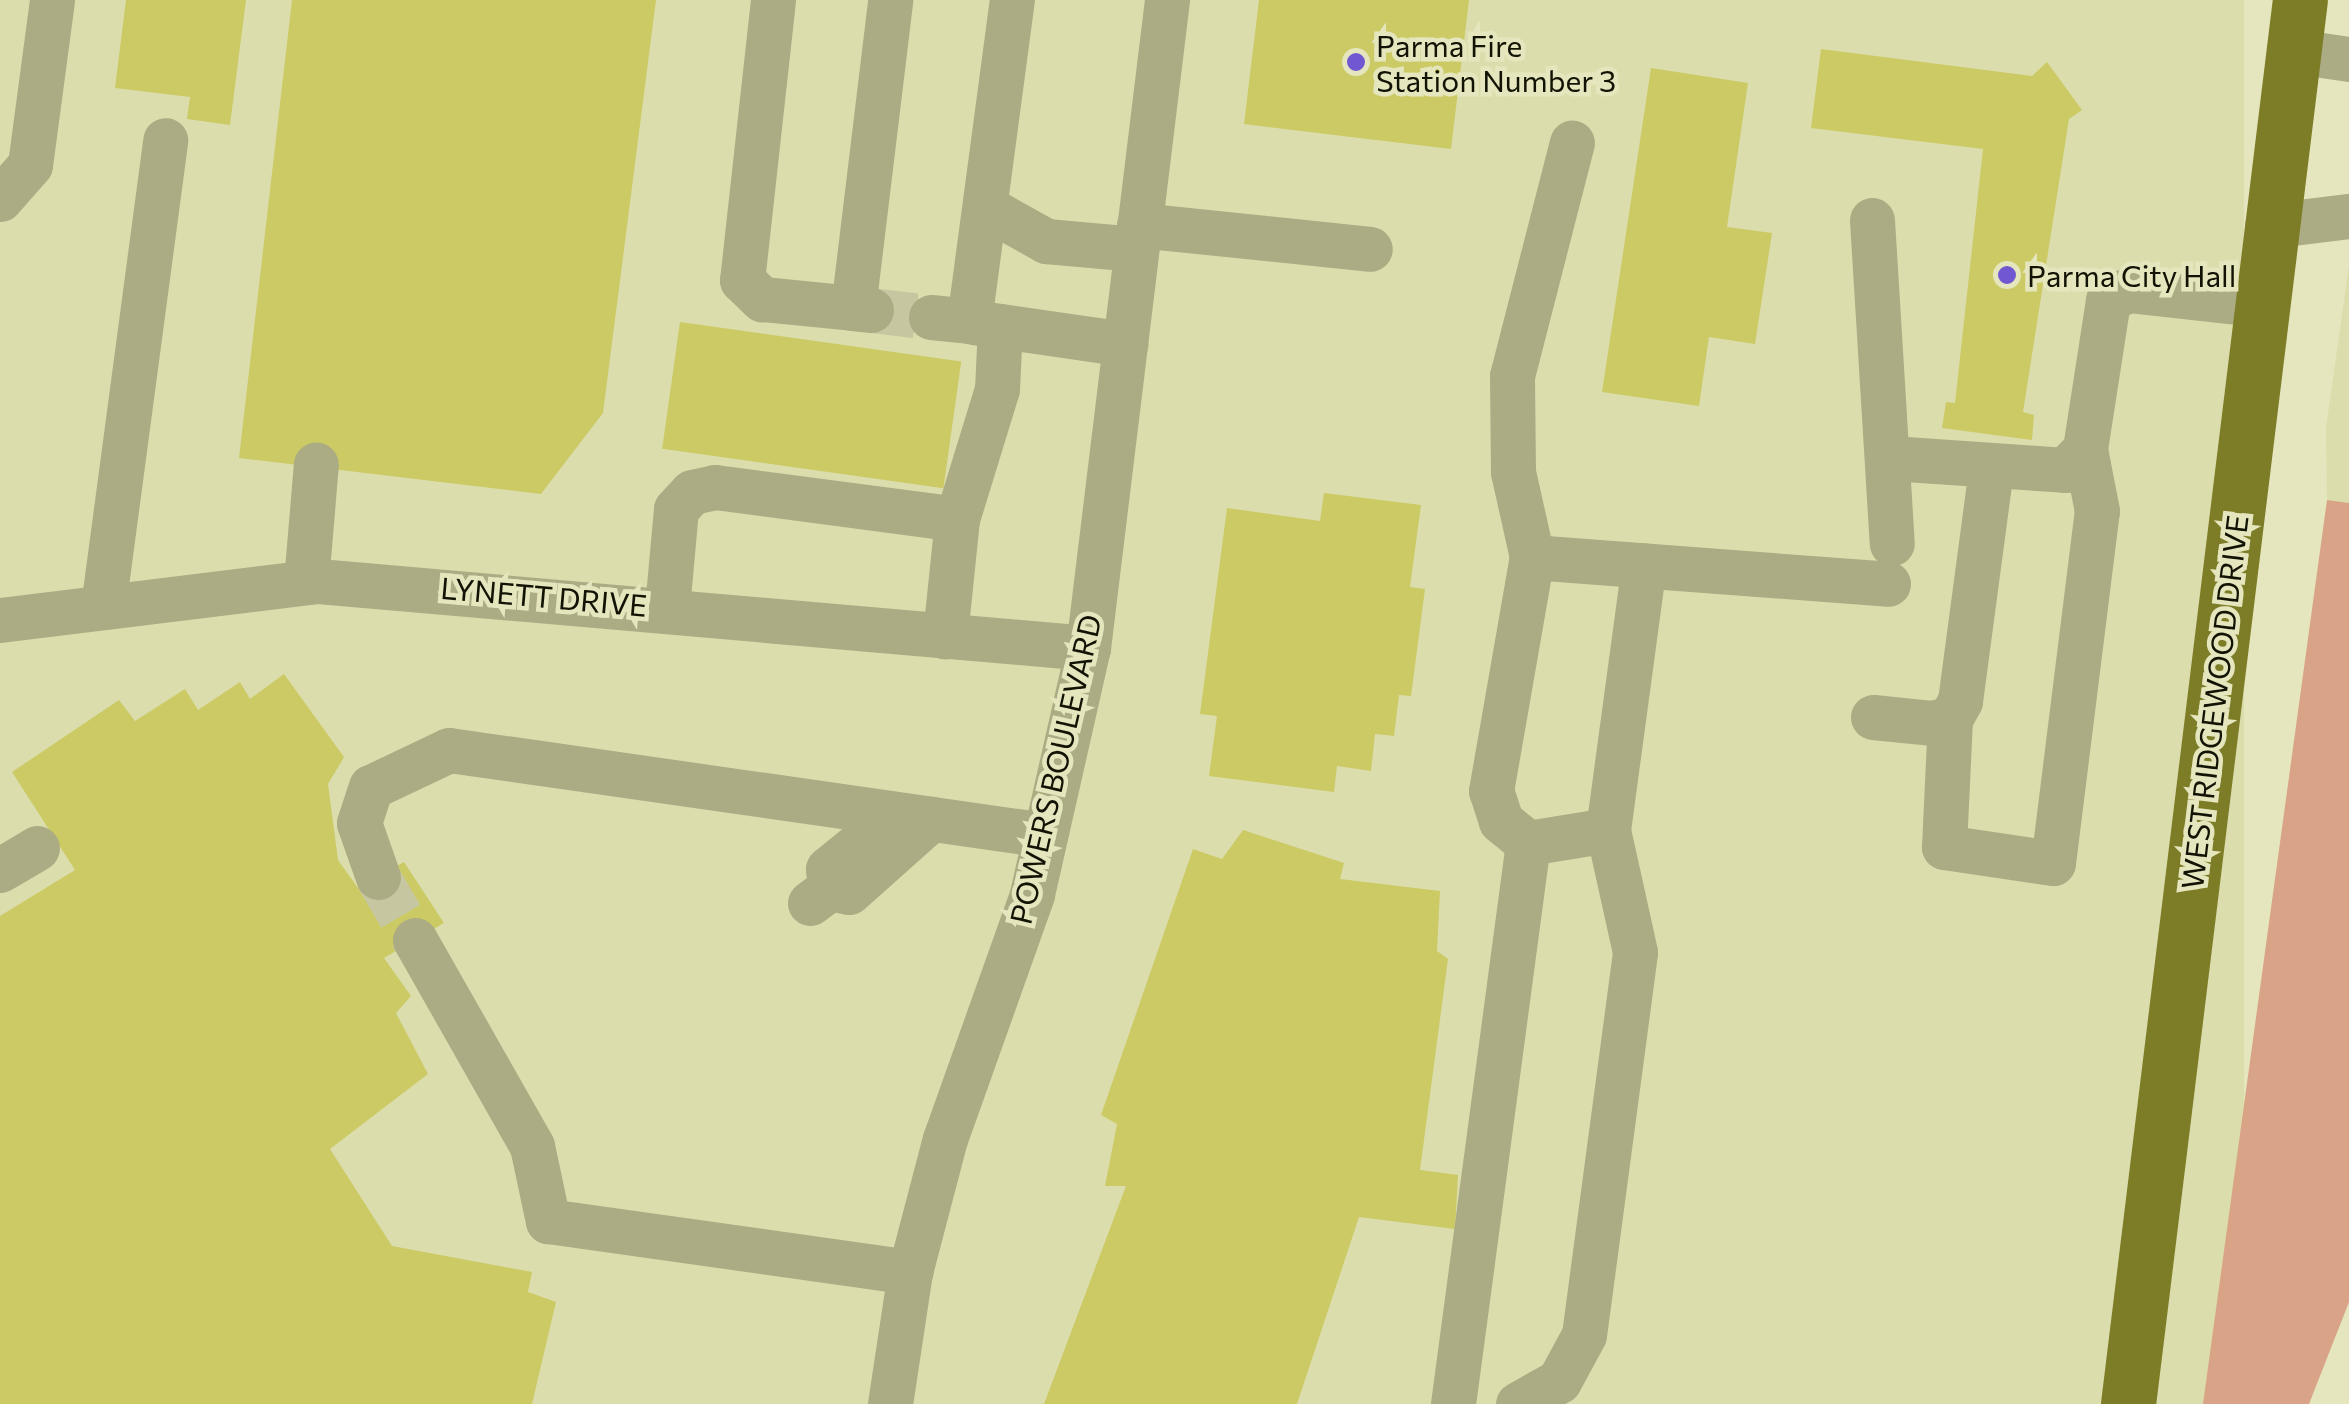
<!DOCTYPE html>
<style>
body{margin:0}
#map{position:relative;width:2349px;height:1404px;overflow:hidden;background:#e5e6bd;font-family:Commissioner,sans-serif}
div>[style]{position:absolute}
.built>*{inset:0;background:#dcddad;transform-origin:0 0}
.green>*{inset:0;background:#d9a387}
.building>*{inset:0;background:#cbca65;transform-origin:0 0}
.minor-tunnel>*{height:45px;margin-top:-22.5px;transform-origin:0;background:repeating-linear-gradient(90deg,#c6c6a1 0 45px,transparent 0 67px)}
.minor>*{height:45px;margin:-22.5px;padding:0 22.5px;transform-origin:22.5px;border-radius:22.5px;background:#abac83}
.major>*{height:55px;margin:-27.5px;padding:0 27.5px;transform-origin:27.5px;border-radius:27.5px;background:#7d7c27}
.dots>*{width:28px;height:28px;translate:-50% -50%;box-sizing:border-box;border:5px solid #e5e6bd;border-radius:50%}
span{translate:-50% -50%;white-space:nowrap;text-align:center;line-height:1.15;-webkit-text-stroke:9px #e5e6bd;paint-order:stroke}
.poi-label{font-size:30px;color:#131305}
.left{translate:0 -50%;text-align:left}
.street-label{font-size:30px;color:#131305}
</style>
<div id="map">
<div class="built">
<i style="left:0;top:0;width:2244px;height:1404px"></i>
<i style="clip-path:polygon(2349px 265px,2349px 503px,2327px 500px,2326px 428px)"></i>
</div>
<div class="green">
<i style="clip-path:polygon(2327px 500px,2349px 503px,2349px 1302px,2309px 1404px,2203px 1404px)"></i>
</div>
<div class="building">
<i style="clip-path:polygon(126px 0,246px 0,230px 125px,187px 119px,190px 97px,115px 88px)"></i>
<i style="clip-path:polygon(292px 0,656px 0,603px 413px,541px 494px,239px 458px)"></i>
<i style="clip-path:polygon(1259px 0,1469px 0,1451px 149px,1244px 124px)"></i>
<i style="clip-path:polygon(1821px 49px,2032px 76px,2047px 62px,2082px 110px,2069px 119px,2023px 412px,2034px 415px,2032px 440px,1942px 428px,1946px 402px,1955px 403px,1983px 149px,1811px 128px)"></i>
<i style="clip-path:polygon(1651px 68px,1748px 83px,1727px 227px,1772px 233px,1755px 344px,1709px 337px,1699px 406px,1602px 392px)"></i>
<i style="left:680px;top:322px;width:284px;height:128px;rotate:8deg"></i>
<i style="clip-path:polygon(1324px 493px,1421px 505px,1410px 587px,1425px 589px,1411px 696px,1399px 695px,1394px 736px,1375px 734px,1371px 771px,1337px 766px,1334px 792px,1209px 776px,1217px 716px,1200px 714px,1227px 508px,1320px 521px)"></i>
<i style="clip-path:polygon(284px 674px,344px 757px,328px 784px,338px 860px,358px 888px,404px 862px,444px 923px,384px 958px,411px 996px,396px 1013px,428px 1074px,330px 1149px,392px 1246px,532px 1272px,528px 1292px,556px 1302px,532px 1404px,0 1404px,0 916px,75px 870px,12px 772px,119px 700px,135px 721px,185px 689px,198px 710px,240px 682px,250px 699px)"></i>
<i style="clip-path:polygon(1243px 830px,1344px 863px,1340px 879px,1440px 891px,1437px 951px,1448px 959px,1420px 1170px,1458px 1175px,1455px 1229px,1359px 1217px,1297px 1404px,1044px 1404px,1126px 1186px,1105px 1186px,1117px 1124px,1101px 1115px,1193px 849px,1222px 859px)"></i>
</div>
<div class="minor-tunnel">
<i style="left:871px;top:310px;width:60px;rotate:6.7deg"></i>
<i style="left:378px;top:877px;width:73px;rotate:59.6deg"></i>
</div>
<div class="minor">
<i style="left:773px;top:0;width:282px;rotate:96.3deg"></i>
<i style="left:742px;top:280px;width:28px;rotate:44deg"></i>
<i style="left:762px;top:299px;width:91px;rotate:5.6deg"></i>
<i style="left:2294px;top:51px;width:56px;rotate:8.3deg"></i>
<i style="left:0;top:199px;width:45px;rotate:-48.6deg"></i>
<i style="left:30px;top:165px;width:166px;rotate:-82.4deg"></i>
<i style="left:987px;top:208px;width:68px;rotate:29.2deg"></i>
<i style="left:1046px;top:241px;width:90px;rotate:5.1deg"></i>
<i style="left:1872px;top:220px;width:324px;rotate:86.5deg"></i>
<i style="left:1139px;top:225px;width:232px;rotate:5.9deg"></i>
<i style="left:2267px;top:226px;width:83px;rotate:-7deg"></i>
<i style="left:871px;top:310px;width:18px;rotate:-174deg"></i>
<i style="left:853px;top:308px;width:310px;rotate:-83.1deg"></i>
<i style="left:931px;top:317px;width:38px;rotate:6deg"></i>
<i style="left:969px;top:321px;width:324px;rotate:-82.4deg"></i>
<i style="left:973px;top:322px;width:154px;rotate:8.2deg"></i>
<i style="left:1891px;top:458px;width:174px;rotate:3.9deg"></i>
<i style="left:2065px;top:470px;width:29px;rotate:-46deg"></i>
<i style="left:2085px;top:449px;width:151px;rotate:-81.2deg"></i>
<i style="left:2108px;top:300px;width:22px;rotate:-27deg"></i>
<i style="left:2128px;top:290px;width:136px;rotate:6.3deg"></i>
<i style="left:957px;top:519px;width:136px;rotate:-72.9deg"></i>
<i style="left:997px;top:389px;width:63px;rotate:-87.3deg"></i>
<i style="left:1532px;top:557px;width:357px;rotate:4.3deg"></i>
<i style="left:306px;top:582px;width:118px;rotate:-85.2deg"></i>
<i style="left:103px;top:607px;width:471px;rotate:-82.4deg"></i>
<i style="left:667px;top:608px;width:99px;rotate:-84.8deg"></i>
<i style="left:676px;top:509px;width:23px;rotate:-47deg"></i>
<i style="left:692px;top:492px;width:24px;rotate:-12deg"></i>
<i style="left:715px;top:487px;width:244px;rotate:7.5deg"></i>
<i style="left:957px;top:519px;width:118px;rotate:95.9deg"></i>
<i style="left:0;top:620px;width:320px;rotate:-7deg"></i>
<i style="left:318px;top:581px;width:773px;rotate:4.97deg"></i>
<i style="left:1873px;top:717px;width:58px;rotate:5.9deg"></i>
<i style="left:1931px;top:723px;width:19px;rotate:-12deg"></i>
<i style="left:1950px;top:719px;width:21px;rotate:-61deg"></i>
<i style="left:1960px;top:701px;width:234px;rotate:-82.4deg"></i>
<i style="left:1950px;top:719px;width:128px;rotate:92.7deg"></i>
<i style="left:1944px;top:847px;width:110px;rotate:8.4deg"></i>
<i style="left:2053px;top:863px;width:355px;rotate:-82.9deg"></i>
<i style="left:2097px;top:511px;width:63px;rotate:-101deg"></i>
<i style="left:1528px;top:843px;width:81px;rotate:-9.2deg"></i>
<i style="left:0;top:870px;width:43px;rotate:-30.7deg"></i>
<i style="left:378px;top:877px;width:57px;rotate:-109.4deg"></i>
<i style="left:359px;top:823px;width:38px;rotate:-72deg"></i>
<i style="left:371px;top:787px;width:86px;rotate:-25.4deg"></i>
<i style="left:449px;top:750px;width:602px;rotate:8.12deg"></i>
<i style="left:830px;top:888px;width:19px;rotate:-96deg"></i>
<i style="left:828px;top:869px;width:50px;rotate:-39.4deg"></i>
<i style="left:867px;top:837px;width:28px;rotate:10deg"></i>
<i style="left:810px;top:903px;width:25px;rotate:-37deg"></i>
<i style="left:830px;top:888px;width:19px;rotate:12deg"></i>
<i style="left:849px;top:892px;width:110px;rotate:-41.7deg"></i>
<i style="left:415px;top:940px;width:237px;rotate:60.4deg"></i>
<i style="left:532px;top:1146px;width:77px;rotate:78deg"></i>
<i style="left:548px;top:1221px;width:366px;rotate:8deg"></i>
<i style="left:890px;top:1404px;width:134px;rotate:-81.4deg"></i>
<i style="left:910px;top:1272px;width:138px;rotate:-75.3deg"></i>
<i style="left:945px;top:1139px;width:260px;rotate:-70.4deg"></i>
<i style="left:1032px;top:894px;width:252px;rotate:-77.2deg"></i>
<i style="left:1088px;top:648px;width:653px;rotate:-83.05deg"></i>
<i style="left:1453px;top:1404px;width:566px;rotate:-82.39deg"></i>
<i style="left:1528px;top:843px;width:35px;rotate:-141deg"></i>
<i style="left:1501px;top:821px;width:32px;rotate:-108deg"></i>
<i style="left:1491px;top:791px;width:238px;rotate:-80.1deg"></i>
<i style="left:1532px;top:557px;width:87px;rotate:-102.6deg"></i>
<i style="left:1513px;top:472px;width:96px;rotate:-90.6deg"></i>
<i style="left:1512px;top:376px;width:241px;rotate:-75.6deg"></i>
<i style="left:1518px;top:1404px;width:47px;rotate:-29.3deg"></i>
<i style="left:1559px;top:1381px;width:52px;rotate:-61.5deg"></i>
<i style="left:1584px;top:1335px;width:386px;rotate:-82.4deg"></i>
<i style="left:1635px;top:952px;width:125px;rotate:-102.5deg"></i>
<i style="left:1608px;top:830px;width:267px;rotate:-82.3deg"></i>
</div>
<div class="major">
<i style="left:2128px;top:1404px;width:1414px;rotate:-83.02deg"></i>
</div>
<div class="dots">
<i style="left:1356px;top:62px;background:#7157d1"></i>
<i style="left:2007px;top:275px;background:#7157d1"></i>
</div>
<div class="poi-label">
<span class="left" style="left:1376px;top:62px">Parma Fire<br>Station Number 3</span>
<span class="left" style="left:2027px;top:275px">Parma City Hall</span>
</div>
<div class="street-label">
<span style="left:544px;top:596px;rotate:5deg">LYNETT DRIVE</span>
<span style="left:2214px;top:702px;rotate:-83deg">WEST RIDGEWOOD DRIVE</span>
<span style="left:1055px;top:769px;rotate:-77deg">POWERS BOULEVARD</span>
</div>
</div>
